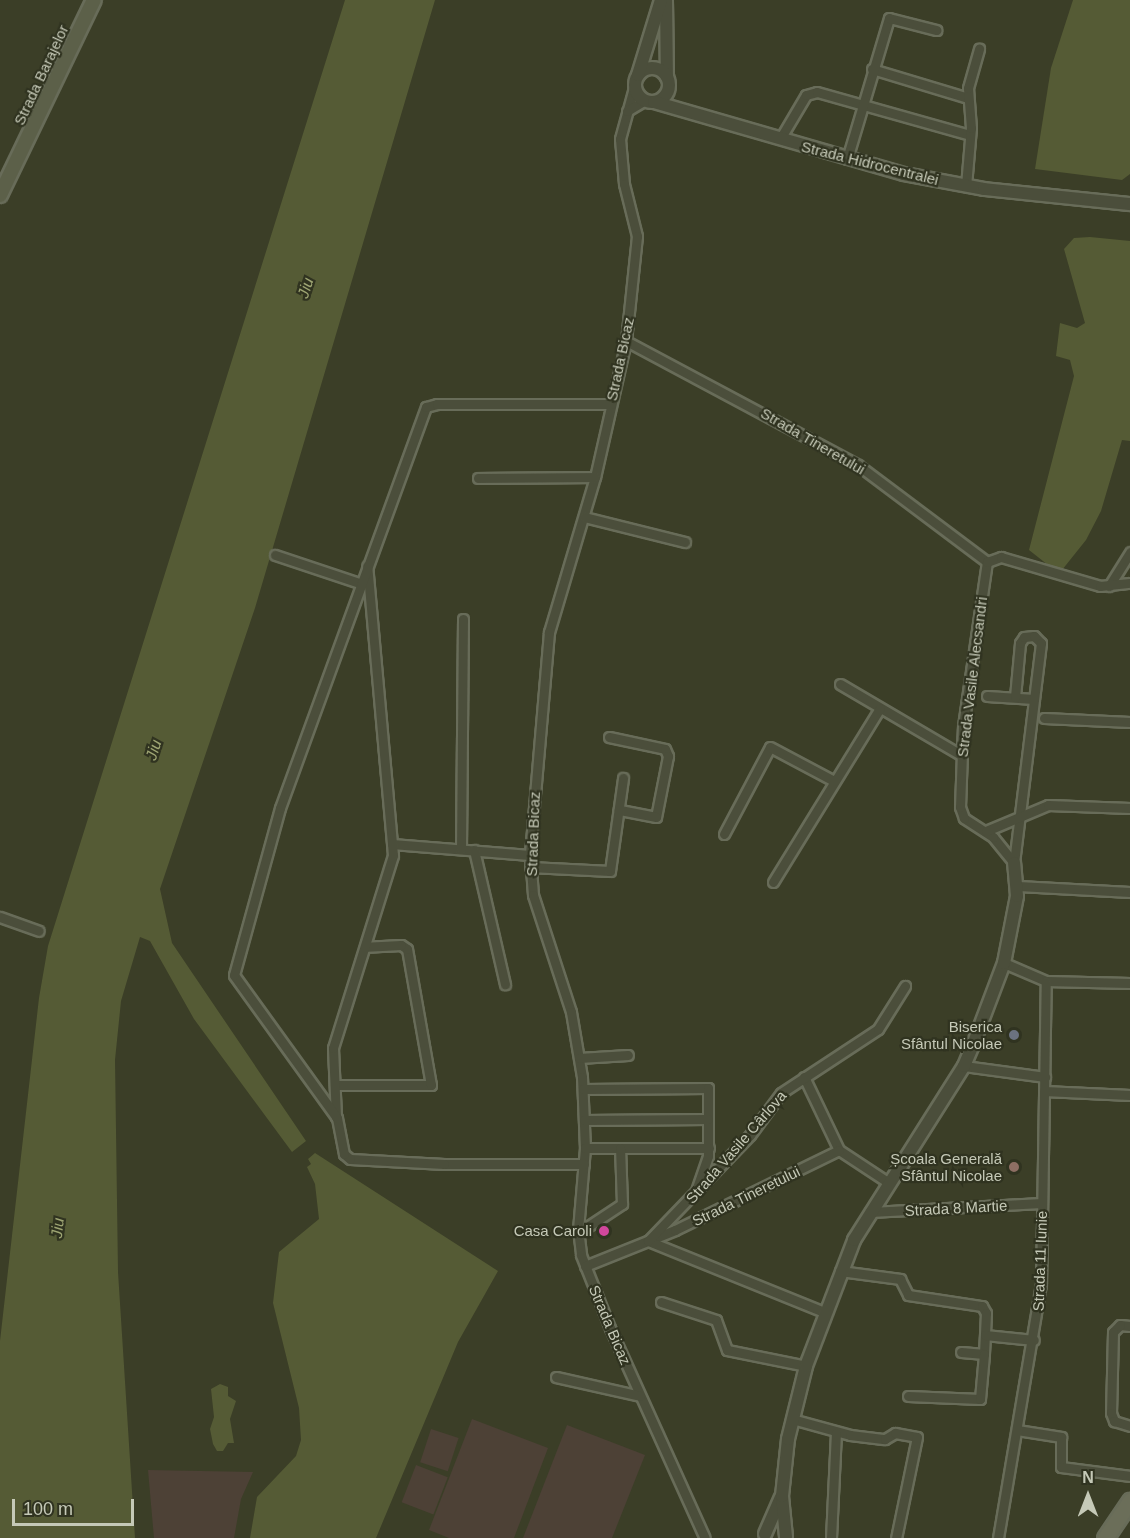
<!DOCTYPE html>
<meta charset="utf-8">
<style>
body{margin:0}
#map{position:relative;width:1130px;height:1538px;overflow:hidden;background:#3b3e27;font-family:Helvetica,sans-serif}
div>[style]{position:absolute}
.green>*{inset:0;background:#4d4136;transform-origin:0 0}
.water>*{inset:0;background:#555b35}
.roads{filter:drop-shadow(2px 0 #686c59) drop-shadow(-2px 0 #686c59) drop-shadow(0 2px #686c59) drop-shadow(0 -2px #686c59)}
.minor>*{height:9px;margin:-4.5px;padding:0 4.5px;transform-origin:4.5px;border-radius:4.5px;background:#4b4e3b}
.tertiary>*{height:12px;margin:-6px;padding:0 6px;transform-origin:6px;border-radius:6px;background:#4b4e3b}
.tertiary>.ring{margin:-6px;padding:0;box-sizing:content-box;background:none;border:12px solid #4b4e3b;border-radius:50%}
.secondary>*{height:14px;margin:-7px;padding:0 7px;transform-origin:7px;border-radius:7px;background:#5c6049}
.primary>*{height:15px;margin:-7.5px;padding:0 7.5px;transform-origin:7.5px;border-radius:7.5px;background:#6b6e59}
.dots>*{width:16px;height:16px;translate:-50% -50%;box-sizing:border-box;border:3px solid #303320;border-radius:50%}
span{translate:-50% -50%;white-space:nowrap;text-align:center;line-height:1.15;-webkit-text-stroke:4.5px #303320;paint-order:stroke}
.street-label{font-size:15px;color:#c5c9b7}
.poi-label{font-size:15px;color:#c5c9b7}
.right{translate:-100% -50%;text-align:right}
.water-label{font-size:16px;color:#9ea573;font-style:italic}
.north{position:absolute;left:1058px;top:1466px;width:60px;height:60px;-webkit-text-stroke:4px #303320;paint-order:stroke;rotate:0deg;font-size:16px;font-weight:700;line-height:24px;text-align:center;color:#c5c9b7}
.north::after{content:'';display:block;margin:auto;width:21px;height:27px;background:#c5c9b7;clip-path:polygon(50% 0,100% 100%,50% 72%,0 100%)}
.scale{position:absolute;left:12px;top:1499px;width:122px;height:27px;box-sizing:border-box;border:3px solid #c5c9b7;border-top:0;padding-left:8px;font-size:18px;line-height:21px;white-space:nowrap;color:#c5c9b7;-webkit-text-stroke:4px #303320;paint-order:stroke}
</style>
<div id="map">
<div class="green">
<i style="clip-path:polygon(472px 1419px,548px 1448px,514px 1538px,449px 1538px,429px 1530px)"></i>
<i style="clip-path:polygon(567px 1425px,645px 1455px,612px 1538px,523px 1538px)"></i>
<i style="left:431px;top:1429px;width:29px;height:35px;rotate:18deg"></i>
<i style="left:416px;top:1465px;width:34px;height:40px;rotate:21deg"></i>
<i style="clip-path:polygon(148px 1470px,253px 1472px,241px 1499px,234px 1538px,154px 1538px)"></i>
</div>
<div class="water">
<i style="clip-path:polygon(345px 0,435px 0,255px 608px,160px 889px,172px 943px,306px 1141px,292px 1152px,194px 1019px,150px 941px,140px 937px,121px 1001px,115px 1060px,118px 1272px,135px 1538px,0 1538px,0 1341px,39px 998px,48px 946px)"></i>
<i style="clip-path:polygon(1073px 0,1130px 0,1130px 174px,1122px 180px,1035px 169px,1051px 68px)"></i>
<i style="clip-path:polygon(1090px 237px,1130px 241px,1130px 441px,1122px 440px,1101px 511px,1086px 540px,1062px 570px,1048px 565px,1029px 550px,1074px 376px,1070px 360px,1056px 356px,1060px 323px,1077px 328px,1085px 323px,1064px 249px,1074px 238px)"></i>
<i style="clip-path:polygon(315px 1153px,498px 1271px,458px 1342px,376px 1538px,250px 1538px,257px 1497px,296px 1456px,301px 1440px,299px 1408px,273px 1303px,279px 1252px,319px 1219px,315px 1184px,307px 1167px,311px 1164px,308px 1159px)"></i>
<i style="clip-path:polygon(220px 1384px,228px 1387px,228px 1396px,236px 1401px,230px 1419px,234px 1443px,228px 1443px,223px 1451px,217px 1451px,213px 1444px,210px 1429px,214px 1417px,211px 1389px)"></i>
</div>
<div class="roads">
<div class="minor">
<i style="left:872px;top:69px;width:100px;rotate:16.8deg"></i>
<i style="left:635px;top:84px;width:57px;rotate:105.3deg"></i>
<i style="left:620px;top:139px;width:45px;rotate:84.9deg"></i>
<i style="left:624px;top:184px;width:54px;rotate:76deg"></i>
<i style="left:637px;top:236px;width:106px;rotate:96deg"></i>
<i style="left:626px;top:341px;width:139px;rotate:102.8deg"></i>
<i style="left:595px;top:477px;width:162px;rotate:106.5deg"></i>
<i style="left:549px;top:632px;width:224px;rotate:94.9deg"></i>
<i style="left:530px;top:855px;width:40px;rotate:85.7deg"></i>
<i style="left:533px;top:895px;width:123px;rotate:72deg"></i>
<i style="left:571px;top:1012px;width:66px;rotate:80.4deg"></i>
<i style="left:582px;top:1077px;width:71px;rotate:87.6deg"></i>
<i style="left:585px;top:1148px;width:81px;rotate:94.9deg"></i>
<i style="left:578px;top:1229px;width:26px;rotate:83deg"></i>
<i style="left:581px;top:1255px;width:79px;rotate:68.3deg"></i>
<i style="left:610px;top:1328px;width:230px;rotate:65.7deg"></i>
<i style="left:627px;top:111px;width:21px;rotate:-31deg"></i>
<i style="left:780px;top:139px;width:51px;rotate:-59.4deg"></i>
<i style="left:806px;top:95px;width:11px;rotate:-15deg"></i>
<i style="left:817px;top:92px;width:159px;rotate:15.7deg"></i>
<i style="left:847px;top:159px;width:147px;rotate:-73.4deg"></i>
<i style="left:889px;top:18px;width:49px;rotate:14.3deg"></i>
<i style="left:966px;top:186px;width:58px;rotate:-85.1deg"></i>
<i style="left:971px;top:128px;width:40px;rotate:-94.3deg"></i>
<i style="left:968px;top:88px;width:41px;rotate:-74.2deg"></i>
<i style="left:626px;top:341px;width:263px;rotate:28.1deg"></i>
<i style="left:858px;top:465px;width:161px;rotate:36.9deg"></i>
<i style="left:478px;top:478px;width:117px;rotate:-0.5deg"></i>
<i style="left:584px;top:517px;width:104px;rotate:13.9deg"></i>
<i style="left:275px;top:555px;width:89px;rotate:18.4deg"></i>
<i style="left:1109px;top:586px;width:40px;rotate:-58deg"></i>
<i style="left:840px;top:684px;width:140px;rotate:30.4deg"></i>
<i style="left:987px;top:696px;width:47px;rotate:3.7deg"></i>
<i style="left:1015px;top:697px;width:54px;rotate:-84.7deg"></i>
<i style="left:1020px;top:643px;width:7px;rotate:-56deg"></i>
<i style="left:1024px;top:637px;width:10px;rotate:-6deg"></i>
<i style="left:1034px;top:636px;width:10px;rotate:45deg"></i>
<i style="left:1041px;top:643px;width:222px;rotate:97deg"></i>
<i style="left:1014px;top:863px;width:33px;rotate:-129deg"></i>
<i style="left:993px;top:837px;width:35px;rotate:-147deg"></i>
<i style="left:964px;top:818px;width:12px;rotate:-110deg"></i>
<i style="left:960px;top:807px;width:81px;rotate:-87.9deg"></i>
<i style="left:963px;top:726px;width:166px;rotate:-81.7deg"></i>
<i style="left:987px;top:562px;width:15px;rotate:-20deg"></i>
<i style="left:1001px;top:557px;width:103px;rotate:16.3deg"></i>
<i style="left:1100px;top:586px;width:30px;rotate:-6deg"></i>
<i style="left:1044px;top:718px;width:86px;rotate:2.7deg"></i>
<i style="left:609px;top:737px;width:57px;rotate:12.1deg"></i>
<i style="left:665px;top:749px;width:8px;rotate:67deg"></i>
<i style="left:668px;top:756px;width:62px;rotate:101.1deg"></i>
<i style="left:656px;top:817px;width:38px;rotate:-169deg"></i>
<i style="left:986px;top:831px;width:67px;rotate:-22.8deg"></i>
<i style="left:1048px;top:805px;width:82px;rotate:2.1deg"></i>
<i style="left:724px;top:834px;width:98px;rotate:-62.1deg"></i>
<i style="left:770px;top:747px;width:72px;rotate:28deg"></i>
<i style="left:392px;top:844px;width:138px;rotate:4.6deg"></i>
<i style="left:461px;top:849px;width:230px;rotate:-89.5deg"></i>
<i style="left:474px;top:850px;width:138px;rotate:77deg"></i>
<i style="left:530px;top:867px;width:80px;rotate:2.9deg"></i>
<i style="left:610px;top:871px;width:94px;rotate:-82deg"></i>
<i style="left:773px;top:882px;width:204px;rotate:-58.4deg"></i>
<i style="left:1018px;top:886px;width:112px;rotate:3.1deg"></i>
<i style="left:0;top:917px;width:41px;rotate:19.7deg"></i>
<i style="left:1004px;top:963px;width:46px;rotate:23.2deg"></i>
<i style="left:1046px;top:981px;width:84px;rotate:1.4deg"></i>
<i style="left:579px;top:1058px;width:49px;rotate:-3.5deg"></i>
<i style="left:964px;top:1066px;width:82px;rotate:7.7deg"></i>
<i style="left:804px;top:1077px;width:81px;rotate:64.4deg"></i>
<i style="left:839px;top:1150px;width:60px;rotate:33.4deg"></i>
<i style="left:335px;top:1085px;width:96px"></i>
<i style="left:431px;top:1085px;width:138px;rotate:-100deg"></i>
<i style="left:407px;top:949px;width:7px;rotate:-146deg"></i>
<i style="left:401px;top:945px;width:34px;rotate:177deg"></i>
<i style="left:583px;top:1089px;width:125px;rotate:-0.5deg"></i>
<i style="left:708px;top:1088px;width:68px;rotate:90deg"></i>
<i style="left:708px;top:1156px;width:36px;rotate:109deg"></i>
<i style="left:1044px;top:1091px;width:86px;rotate:2.7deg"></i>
<i style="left:336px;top:1117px;width:69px;rotate:-92.5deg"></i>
<i style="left:333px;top:1048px;width:202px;rotate:-72.7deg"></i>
<i style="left:393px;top:855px;width:290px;rotate:-95.1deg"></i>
<i style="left:584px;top:1120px;width:124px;rotate:-0.5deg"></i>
<i style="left:585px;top:1148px;width:124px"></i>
<i style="left:584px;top:1164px;width:140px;rotate:180deg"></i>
<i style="left:444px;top:1164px;width:94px;rotate:-177deg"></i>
<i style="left:350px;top:1159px;width:8px;rotate:-140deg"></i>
<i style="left:344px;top:1154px;width:37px;rotate:-101deg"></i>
<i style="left:337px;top:1118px;width:176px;rotate:-125.8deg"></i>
<i style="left:234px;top:975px;width:173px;rotate:-74.6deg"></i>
<i style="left:280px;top:808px;width:427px;rotate:-70deg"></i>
<i style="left:426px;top:407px;width:11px;rotate:-15deg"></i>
<i style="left:437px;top:404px;width:174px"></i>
<i style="left:870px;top:1212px;width:172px;rotate:-3deg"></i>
<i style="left:578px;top:1233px;width:53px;rotate:-33.4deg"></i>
<i style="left:622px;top:1204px;width:56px;rotate:-92deg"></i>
<i style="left:585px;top:1266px;width:97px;rotate:-21.8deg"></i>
<i style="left:675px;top:1230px;width:182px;rotate:-26deg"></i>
<i style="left:840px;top:1271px;width:61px;rotate:7.6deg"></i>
<i style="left:900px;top:1279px;width:18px;rotate:63deg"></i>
<i style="left:908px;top:1295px;width:75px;rotate:8.5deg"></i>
<i style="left:982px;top:1306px;width:8px;rotate:60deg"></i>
<i style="left:986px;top:1313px;width:41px;rotate:92.8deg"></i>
<i style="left:984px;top:1354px;width:23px;rotate:-175deg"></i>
<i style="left:661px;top:1302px;width:58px;rotate:18.1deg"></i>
<i style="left:716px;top:1320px;width:32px;rotate:70deg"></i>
<i style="left:727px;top:1350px;width:81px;rotate:11.4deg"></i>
<i style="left:824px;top:1312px;width:190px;rotate:-158deg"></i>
<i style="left:648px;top:1241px;width:147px;rotate:-46.1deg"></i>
<i style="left:750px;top:1135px;width:52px;rotate:-53.6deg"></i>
<i style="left:781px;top:1093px;width:116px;rotate:-33.4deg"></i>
<i style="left:878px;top:1029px;width:51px;rotate:-57.9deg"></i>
<i style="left:1130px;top:1326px;width:10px;rotate:-174deg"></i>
<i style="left:1120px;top:1325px;width:10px;rotate:135deg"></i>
<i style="left:1113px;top:1332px;width:81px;rotate:91.4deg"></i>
<i style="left:1111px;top:1413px;width:9px;rotate:69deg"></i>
<i style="left:1114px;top:1421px;width:17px;rotate:17deg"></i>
<i style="left:985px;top:1335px;width:49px;rotate:5.8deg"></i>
<i style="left:556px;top:1377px;width:86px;rotate:12.7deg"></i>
<i style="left:908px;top:1396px;width:72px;rotate:2.4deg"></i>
<i style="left:980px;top:1399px;width:45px;rotate:-84.9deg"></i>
<i style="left:792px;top:1419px;width:60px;rotate:15.4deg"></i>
<i style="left:850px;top:1435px;width:35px;rotate:7deg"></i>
<i style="left:885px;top:1439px;width:12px;rotate:-31deg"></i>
<i style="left:895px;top:1433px;width:22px;rotate:10deg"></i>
<i style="left:917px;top:1437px;width:103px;rotate:101.7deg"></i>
<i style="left:1017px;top:1430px;width:45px;rotate:9deg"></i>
<i style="left:1061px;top:1437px;width:30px;rotate:90deg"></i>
<i style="left:1061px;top:1467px;width:70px;rotate:7.4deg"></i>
<i style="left:831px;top:1538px;width:105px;rotate:-87.3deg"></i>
<i style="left:998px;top:1538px;width:257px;rotate:-80.4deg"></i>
<i style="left:1041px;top:1285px;width:304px;rotate:-89.1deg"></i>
</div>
<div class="tertiary">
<i style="left:666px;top:0;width:77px;rotate:89.3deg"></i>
<i class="ring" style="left:635px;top:68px;width:22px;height:22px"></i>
<i style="left:638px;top:75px;width:78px;rotate:-73deg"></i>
<i style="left:654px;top:102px;width:260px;rotate:16.1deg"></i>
<i style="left:904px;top:174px;width:81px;rotate:10.6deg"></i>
<i style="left:984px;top:189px;width:147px;rotate:5.9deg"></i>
<i style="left:765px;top:1534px;width:40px;rotate:-66.6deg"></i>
<i style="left:786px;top:1537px;width:41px;rotate:-95.6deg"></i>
<i style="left:782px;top:1496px;width:57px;rotate:-84deg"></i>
<i style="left:788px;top:1439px;width:75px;rotate:-76.1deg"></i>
<i style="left:806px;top:1366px;width:135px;rotate:-69.1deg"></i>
<i style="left:854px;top:1240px;width:206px;rotate:-57.7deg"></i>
<i style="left:964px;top:1066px;width:23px;rotate:-67deg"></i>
<i style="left:973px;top:1045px;width:88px;rotate:-69.3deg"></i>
<i style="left:1004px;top:963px;width:68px;rotate:-79deg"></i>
<i style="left:1017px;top:896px;width:33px;rotate:-95deg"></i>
</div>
<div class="secondary">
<i style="left:0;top:195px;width:216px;rotate:-64.3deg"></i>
</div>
<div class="primary">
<i style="left:1105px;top:1538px;width:45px;rotate:-56deg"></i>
</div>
</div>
<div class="dots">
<i style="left:1014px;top:1035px;background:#6b7280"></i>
<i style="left:1014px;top:1167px;background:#8d6e63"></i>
<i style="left:604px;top:1231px;background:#d1479c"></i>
</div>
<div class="street-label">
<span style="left:41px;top:75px;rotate:-65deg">Strada Barajelor</span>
<span style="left:870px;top:163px;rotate:14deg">Strada Hidrocentralei</span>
<span style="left:620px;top:359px;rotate:-78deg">Strada Bicaz</span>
<span style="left:813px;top:441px;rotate:30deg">Strada Tineretului</span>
<span style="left:972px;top:677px;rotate:-83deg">Strada Vasile Alecsandri</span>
<span style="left:533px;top:834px;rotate:-88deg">Strada Bicaz</span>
<span style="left:736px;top:1147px;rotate:-49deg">Strada Vasile Cârlova</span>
<span style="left:746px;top:1196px;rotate:-26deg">Strada Tineretului</span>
<span style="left:956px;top:1208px;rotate:-3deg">Strada 8 Martie</span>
<span style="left:1040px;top:1261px;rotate:-88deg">Strada 11 Iunie</span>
<span style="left:610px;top:1325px;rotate:67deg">Strada Bicaz</span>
</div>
<div class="poi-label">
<span class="right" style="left:1002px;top:1035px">Biserica<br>Sfântul Nicolae</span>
<span class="right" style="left:1002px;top:1167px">Școala Generală<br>Sfântul Nicolae</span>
<span class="right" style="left:592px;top:1231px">Casa Caroli</span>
</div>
<div class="water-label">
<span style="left:306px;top:288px;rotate:-72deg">Jiu</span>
<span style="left:154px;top:750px;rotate:-72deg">Jiu</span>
<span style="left:58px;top:1228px;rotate:-84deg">Jiu</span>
</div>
<div class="north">N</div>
<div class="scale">100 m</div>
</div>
